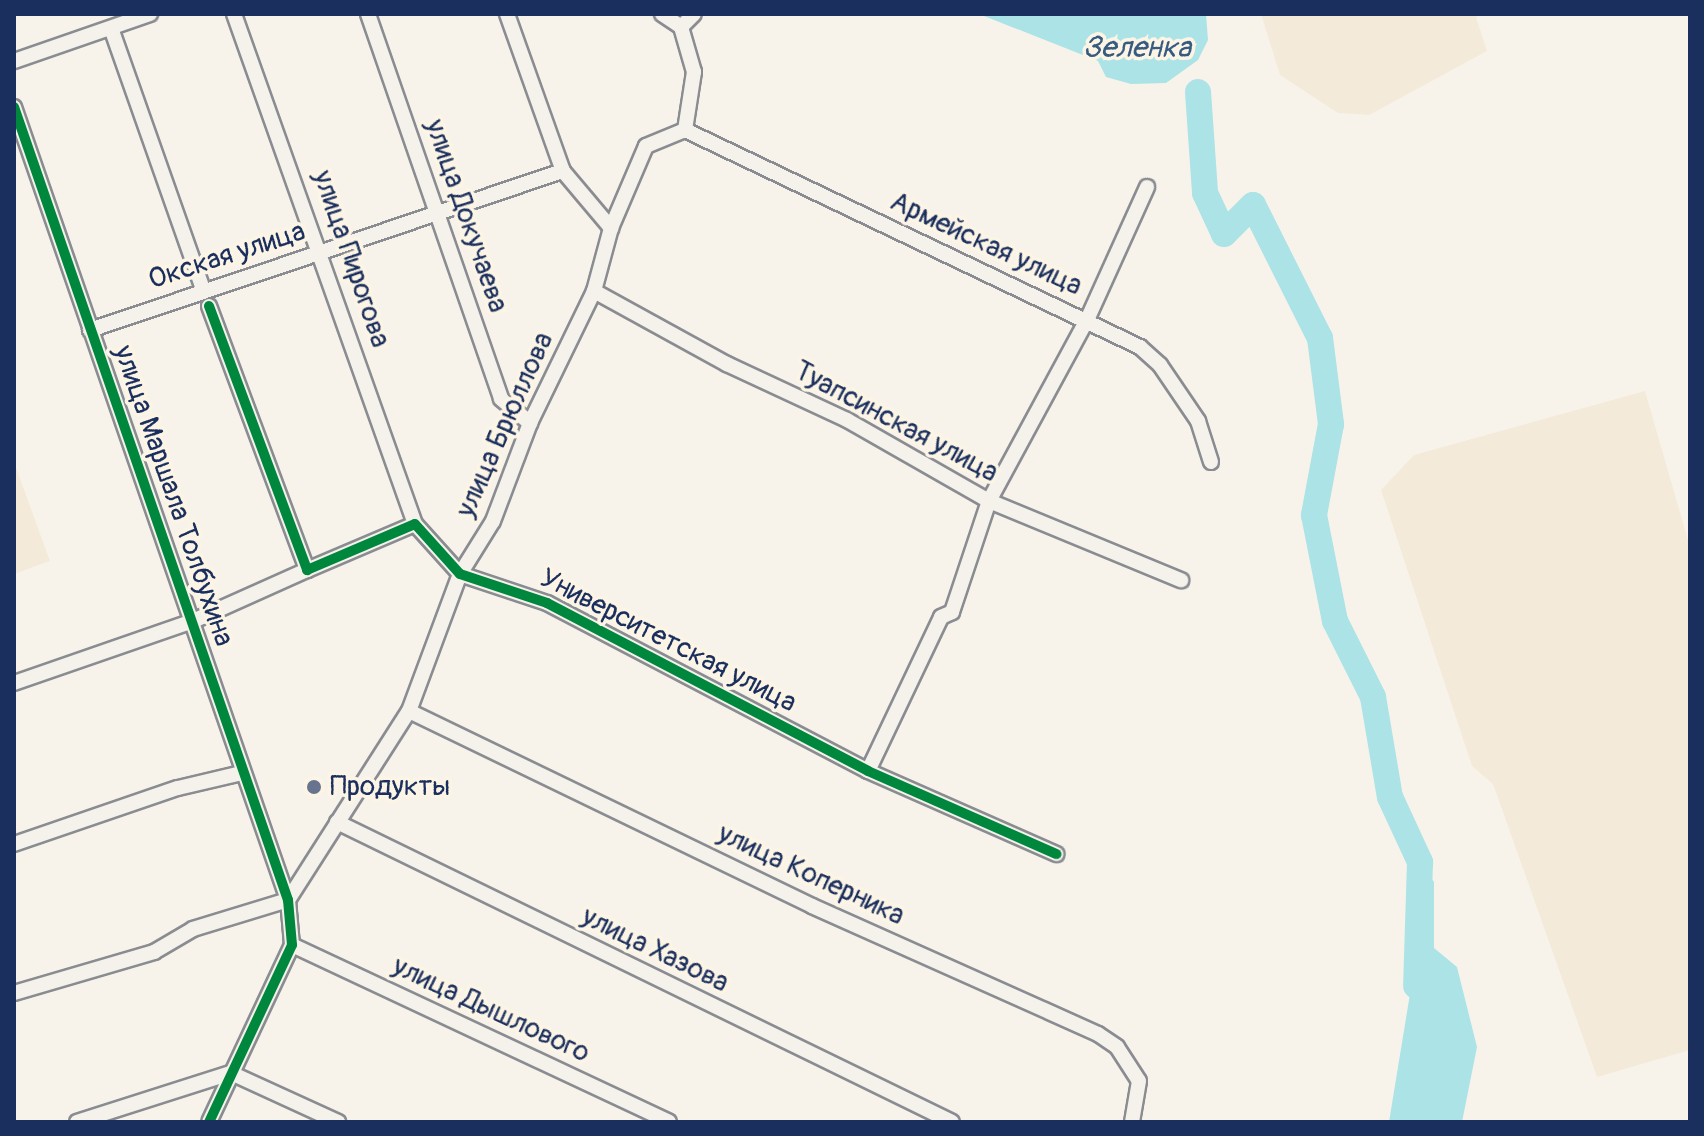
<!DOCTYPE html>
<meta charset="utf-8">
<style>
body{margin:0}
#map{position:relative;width:1704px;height:1136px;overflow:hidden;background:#f7f3ea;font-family:Pangolin,sans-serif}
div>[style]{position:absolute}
.built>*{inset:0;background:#f4ead9}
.water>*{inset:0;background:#abe3e6}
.river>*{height:26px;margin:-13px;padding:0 13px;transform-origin:13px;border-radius:13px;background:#abe3e6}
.roads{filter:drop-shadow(2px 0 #8a8c91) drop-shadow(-2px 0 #8a8c91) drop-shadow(0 2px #8a8c91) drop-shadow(0 -2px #8a8c91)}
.street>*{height:14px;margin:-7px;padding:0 7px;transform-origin:7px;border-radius:7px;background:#f5f2ec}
.cycleway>*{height:10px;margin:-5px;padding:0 5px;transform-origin:5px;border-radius:5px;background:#00873e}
.dots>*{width:22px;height:22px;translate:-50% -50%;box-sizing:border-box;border:4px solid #fcf5e5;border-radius:50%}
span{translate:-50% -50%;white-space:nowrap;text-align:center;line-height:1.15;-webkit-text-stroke:7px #fcf5e5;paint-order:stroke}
.street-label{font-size:28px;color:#1b2f5e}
.poi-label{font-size:28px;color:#1b2f5e}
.left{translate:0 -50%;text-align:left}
.water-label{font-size:30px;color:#375a80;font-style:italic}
.frame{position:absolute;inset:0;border:16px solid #1b2f5e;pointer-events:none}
</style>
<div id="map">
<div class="built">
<i style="clip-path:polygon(1261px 14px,1484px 14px,1476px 17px,1487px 51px,1369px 115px,1338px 113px,1280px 75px)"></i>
<i style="clip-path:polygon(1645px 391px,1690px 547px,1690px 1050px,1597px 1077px,1493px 784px,1472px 766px,1381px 490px,1414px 455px)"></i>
<i style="clip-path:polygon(14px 462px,50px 561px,14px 574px)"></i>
</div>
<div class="water">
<i style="clip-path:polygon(979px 14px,1206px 14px,1208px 40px,1198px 60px,1166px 83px,1131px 84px,1106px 77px,1098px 61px)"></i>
<i style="clip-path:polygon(1420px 862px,1434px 882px,1434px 948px,1457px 967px,1477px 1047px,1462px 1122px,1389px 1122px,1418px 945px)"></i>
</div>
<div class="river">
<i style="left:1198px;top:92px;width:101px;rotate:86deg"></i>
<i style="left:1205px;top:193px;width:45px;rotate:65.1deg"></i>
<i style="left:1224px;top:234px;width:41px;rotate:-45deg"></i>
<i style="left:1253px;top:205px;width:149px;rotate:63.3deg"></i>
<i style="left:1320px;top:338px;width:87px;rotate:82.7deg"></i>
<i style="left:1331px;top:424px;width:93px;rotate:100.6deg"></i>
<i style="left:1314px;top:515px;width:108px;rotate:78.8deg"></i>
<i style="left:1335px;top:621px;width:85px;rotate:63.4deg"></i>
<i style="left:1373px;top:697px;width:101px;rotate:80.4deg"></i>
<i style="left:1390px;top:797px;width:72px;rotate:65.2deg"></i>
<i style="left:1420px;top:862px;width:124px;rotate:91.8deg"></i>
</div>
<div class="roads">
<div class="street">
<i style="left:234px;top:14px;width:541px;rotate:70.46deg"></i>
<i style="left:368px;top:14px;width:407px;rotate:70.9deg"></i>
<i style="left:501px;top:399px;width:38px;rotate:40deg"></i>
<i style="left:507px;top:14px;width:167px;rotate:70.4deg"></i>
<i style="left:563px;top:171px;width:75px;rotate:49.9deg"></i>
<i style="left:662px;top:14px;width:23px;rotate:34deg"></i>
<i style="left:111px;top:28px;width:277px;rotate:70.6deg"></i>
<i style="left:14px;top:61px;width:144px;rotate:-19.1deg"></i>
<i style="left:14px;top:107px;width:839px;rotate:70.94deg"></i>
<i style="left:288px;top:900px;width:45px;rotate:84.9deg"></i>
<i style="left:292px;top:945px;width:195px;rotate:115.1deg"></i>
<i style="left:685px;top:130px;width:504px;rotate:25.5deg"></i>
<i style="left:1140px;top:347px;width:27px;rotate:42deg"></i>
<i style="left:1160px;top:365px;width:68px;rotate:55.8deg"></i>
<i style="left:1198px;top:421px;width:43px;rotate:72.4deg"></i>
<i style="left:594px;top:291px;width:152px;rotate:28.8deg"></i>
<i style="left:727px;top:364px;width:132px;rotate:25deg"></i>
<i style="left:847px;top:420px;width:163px;rotate:29.7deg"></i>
<i style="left:989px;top:501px;width:208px;rotate:22.4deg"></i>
<i style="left:209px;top:306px;width:282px;rotate:69.6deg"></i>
<i style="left:307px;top:570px;width:117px;rotate:-23.1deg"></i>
<i style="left:415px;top:524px;width:67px;rotate:48deg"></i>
<i style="left:460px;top:574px;width:92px;rotate:18.4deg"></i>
<i style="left:547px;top:603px;width:362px;rotate:27.6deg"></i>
<i style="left:868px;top:771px;width:206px;rotate:23.8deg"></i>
<i style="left:90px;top:330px;width:499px;rotate:-18.6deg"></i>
<i style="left:14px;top:683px;width:189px;rotate:-19.1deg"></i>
<i style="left:193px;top:621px;width:125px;rotate:-24.1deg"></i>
<i style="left:409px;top:711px;width:448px;rotate:25.8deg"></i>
<i style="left:812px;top:906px;width:313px;rotate:24.1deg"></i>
<i style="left:1098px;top:1034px;width:23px;rotate:34deg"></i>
<i style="left:1117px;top:1047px;width:40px;rotate:57.1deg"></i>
<i style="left:1139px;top:1081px;width:42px;rotate:99.7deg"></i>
<i style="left:868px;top:771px;width:170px;rotate:-64.6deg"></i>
<i style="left:941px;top:617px;width:12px;rotate:-24deg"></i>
<i style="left:952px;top:612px;width:117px;rotate:-71.6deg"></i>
<i style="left:989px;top:501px;width:206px;rotate:-61.6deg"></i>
<i style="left:1087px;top:320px;width:146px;rotate:-65.7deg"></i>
<i style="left:337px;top:822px;width:684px;rotate:26deg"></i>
<i style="left:14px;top:844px;width:173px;rotate:-18.9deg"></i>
<i style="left:178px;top:788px;width:66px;rotate:-13.2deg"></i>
<i style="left:288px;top:900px;width:224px;rotate:-57.4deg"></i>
<i style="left:409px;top:711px;width:146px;rotate:-69.6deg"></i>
<i style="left:460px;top:574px;width:62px;rotate:-58.1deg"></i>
<i style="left:493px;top:521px;width:105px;rotate:-69.3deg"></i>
<i style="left:530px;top:423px;width:147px;rotate:-64.1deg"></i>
<i style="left:594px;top:291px;width:65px;rotate:-74.9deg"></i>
<i style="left:611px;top:228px;width:89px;rotate:-66.9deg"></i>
<i style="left:646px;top:146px;width:42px;rotate:-22.3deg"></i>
<i style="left:685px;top:130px;width:59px;rotate:-81.2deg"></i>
<i style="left:694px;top:72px;width:47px;rotate:-106.1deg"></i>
<i style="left:681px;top:27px;width:18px;rotate:-45deg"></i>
<i style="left:292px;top:945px;width:416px;rotate:25.1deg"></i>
<i style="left:14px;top:993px;width:146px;rotate:-16.3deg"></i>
<i style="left:154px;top:952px;width:45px;rotate:-30.5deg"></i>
<i style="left:193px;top:929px;width:99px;rotate:-17deg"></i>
<i style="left:77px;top:1122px;width:162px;rotate:-17.7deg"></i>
<i style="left:231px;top:1073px;width:118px;rotate:24.6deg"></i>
</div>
</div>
<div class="cycleway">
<i style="left:14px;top:107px;width:839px;rotate:70.94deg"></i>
<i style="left:288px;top:900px;width:45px;rotate:84.9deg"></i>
<i style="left:292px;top:945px;width:195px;rotate:115.1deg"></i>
<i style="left:209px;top:306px;width:282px;rotate:69.6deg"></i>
<i style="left:307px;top:570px;width:117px;rotate:-23.1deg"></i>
<i style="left:415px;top:524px;width:67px;rotate:48deg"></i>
<i style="left:460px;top:574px;width:92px;rotate:18.4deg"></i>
<i style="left:547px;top:603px;width:362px;rotate:27.6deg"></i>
<i style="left:868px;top:771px;width:206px;rotate:23.8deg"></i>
</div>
<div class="dots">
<i style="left:314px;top:787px;background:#68748f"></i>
</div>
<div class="street-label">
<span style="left:466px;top:216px;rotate:71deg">улица Докучаева</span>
<span style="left:986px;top:244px;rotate:25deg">Армейская улица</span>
<span style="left:227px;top:256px;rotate:-18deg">Окская улица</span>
<span style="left:351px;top:259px;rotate:71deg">улица Пирогова</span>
<span style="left:896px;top:422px;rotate:28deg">Туапсинская улица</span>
<span style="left:505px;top:425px;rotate:-66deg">улица Брюллова</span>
<span style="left:173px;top:496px;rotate:71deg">улица Маршала Толбухина</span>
<span style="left:668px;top:641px;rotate:27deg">Университетская улица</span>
<span style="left:811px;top:875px;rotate:25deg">улица Коперника</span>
<span style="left:655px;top:950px;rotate:26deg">улица Хазова</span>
<span style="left:491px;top:1010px;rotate:25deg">улица Дышлового</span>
</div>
<div class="poi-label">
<span class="left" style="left:330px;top:787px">Продукты</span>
</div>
<div class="water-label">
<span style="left:1137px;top:48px">Зеленка</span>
</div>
<div class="frame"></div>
</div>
